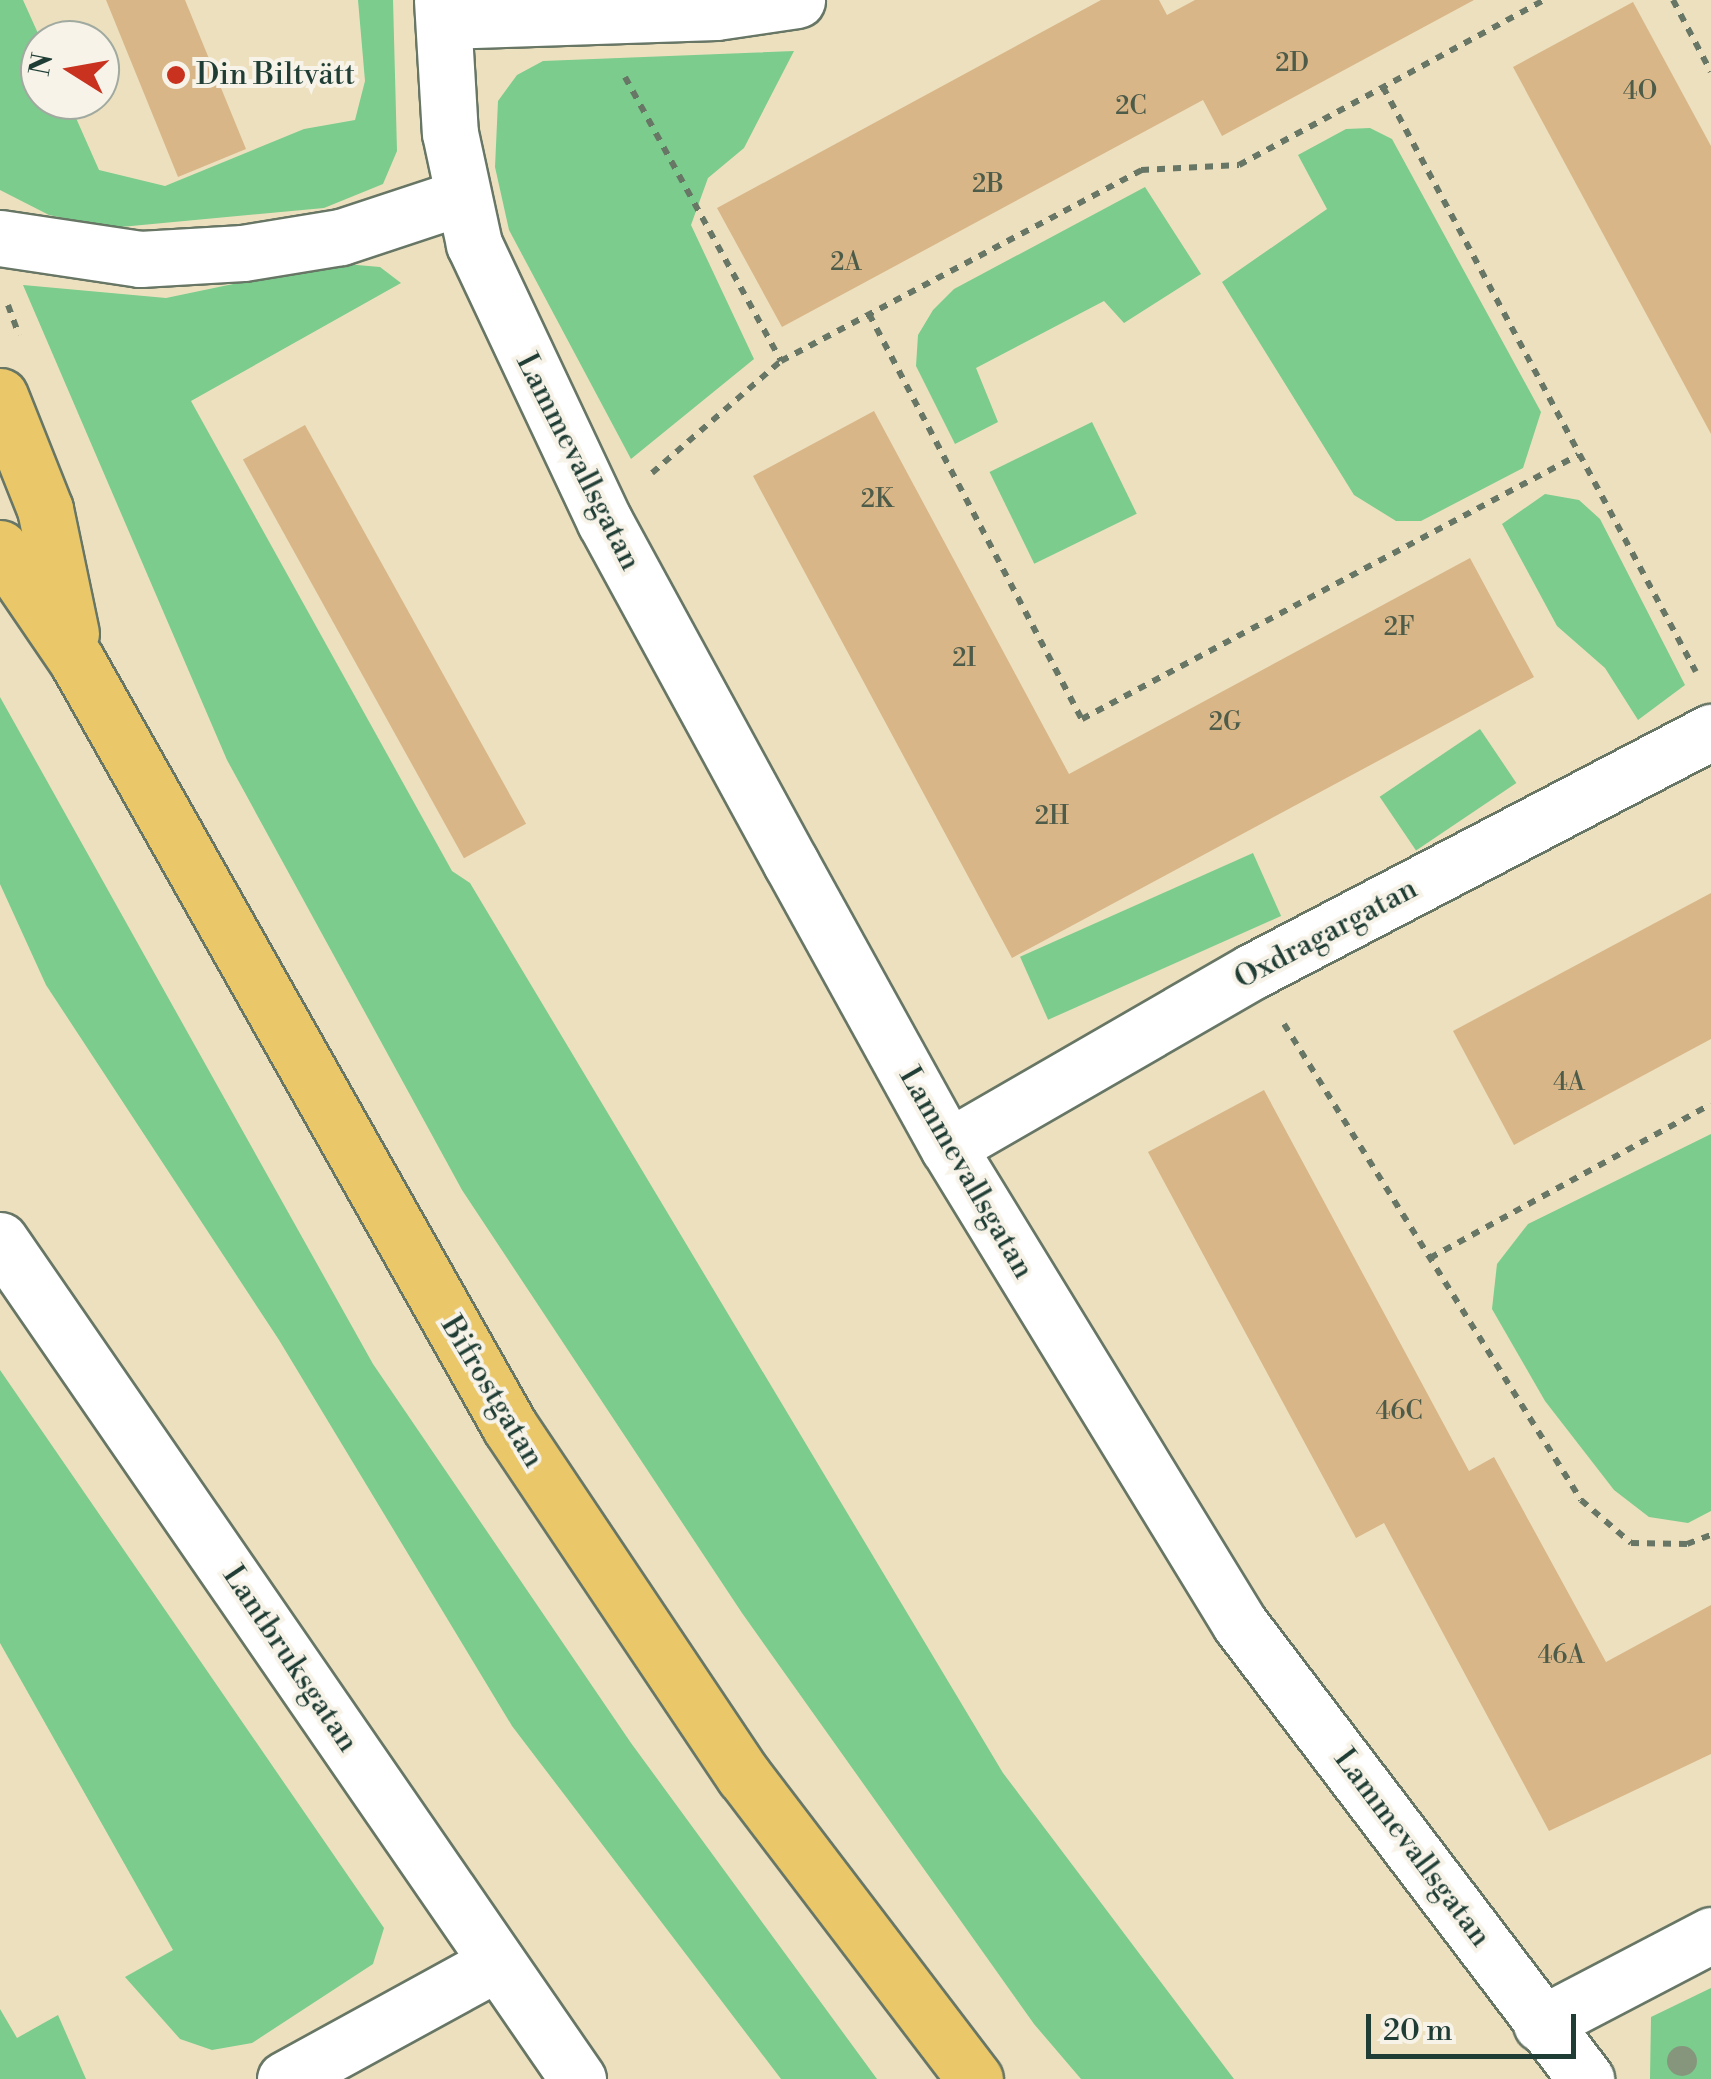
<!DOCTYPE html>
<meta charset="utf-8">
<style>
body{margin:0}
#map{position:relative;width:1711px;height:2079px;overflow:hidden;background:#ede0bf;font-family:"Libre Bodoni",serif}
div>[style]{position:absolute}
.green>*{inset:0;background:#7bcc8d;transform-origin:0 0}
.building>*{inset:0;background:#d8b688;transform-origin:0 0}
.path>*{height:6px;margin-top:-3px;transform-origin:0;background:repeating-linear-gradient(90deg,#677665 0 8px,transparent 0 16px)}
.roads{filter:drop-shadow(2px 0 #677665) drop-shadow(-2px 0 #677665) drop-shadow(0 2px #677665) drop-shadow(0 -2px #677665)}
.minor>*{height:55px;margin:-27.5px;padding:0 27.5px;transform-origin:27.5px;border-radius:27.5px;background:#fff}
.major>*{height:55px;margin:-27.5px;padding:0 27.5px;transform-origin:27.5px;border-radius:27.5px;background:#eac769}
.trees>*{width:30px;height:30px;margin:-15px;border-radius:50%;background:#86967c}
.dots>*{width:28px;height:28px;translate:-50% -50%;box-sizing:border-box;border:5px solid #f7f3e8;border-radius:50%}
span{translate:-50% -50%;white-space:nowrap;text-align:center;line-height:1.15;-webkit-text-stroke:8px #f7f3e8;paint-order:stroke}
.number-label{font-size:25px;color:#4d5b49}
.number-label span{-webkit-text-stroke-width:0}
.poi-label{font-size:30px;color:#1f3d34}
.left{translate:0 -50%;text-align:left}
.street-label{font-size:30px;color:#1f3d34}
.north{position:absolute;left:20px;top:20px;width:100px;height:100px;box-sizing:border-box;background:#f7f3e8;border:2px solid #a1aaa0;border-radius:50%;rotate:281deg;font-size:28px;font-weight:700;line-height:40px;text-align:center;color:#1f3d34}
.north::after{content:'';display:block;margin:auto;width:35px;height:45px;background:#c8321e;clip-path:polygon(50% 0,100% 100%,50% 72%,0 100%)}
.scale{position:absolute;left:1366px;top:2014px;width:210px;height:45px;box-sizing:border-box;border:5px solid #1f3d34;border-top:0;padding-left:12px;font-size:30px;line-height:35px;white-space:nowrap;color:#1f3d34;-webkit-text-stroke:8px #f7f3e8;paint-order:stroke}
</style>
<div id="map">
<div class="green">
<i style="clip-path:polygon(0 0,23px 0,41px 40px,40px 100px,68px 100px,99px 170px,165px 186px,304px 129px,355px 120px,365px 81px,358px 0,393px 0,397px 151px,383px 184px,324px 208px,110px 228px,49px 215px,0 190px)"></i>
<i style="clip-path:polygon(794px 51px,744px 148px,708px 178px,691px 225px,754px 359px,631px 459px,509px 230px,495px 167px,498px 101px,517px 75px,543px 61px)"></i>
<i style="clip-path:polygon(1370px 128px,1392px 139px,1541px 412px,1523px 468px,1421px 521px,1396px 521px,1354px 495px,1222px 282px,1327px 209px,1298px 155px,1346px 129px)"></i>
<i style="clip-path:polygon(1145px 187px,1201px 274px,1124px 323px,1104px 301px,976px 368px,998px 422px,955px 444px,916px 366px,918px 335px,933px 310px,954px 289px)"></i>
<i style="clip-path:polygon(334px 263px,380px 267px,401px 283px,191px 401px,452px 871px,470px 883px,1003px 1773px,1234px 2079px,1081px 2079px,1034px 2024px,742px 1613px,462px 1190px,227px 760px,23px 285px,166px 298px)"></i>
<i style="left:1092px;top:422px;width:102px;height:114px;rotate:64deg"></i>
<i style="clip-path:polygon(1545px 494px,1579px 500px,1600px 519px,1685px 685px,1638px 720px,1605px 668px,1557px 626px,1502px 524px)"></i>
<i style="clip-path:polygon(0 697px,373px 1364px,631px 1743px,877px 2079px,781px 2079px,512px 1726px,279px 1340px,46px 985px,0 884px)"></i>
<i style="left:1480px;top:729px;width:65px;height:121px;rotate:56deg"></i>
<i style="left:1253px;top:853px;width:69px;height:255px;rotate:66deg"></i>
<i style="clip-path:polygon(1711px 1134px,1711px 1511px,1688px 1523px,1649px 1517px,1614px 1490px,1545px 1401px,1492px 1309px,1497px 1264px,1528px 1224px)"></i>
<i style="clip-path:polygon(0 1370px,384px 1928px,373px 1964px,252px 2043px,212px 2050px,180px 2039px,125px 1977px,173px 1950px,0 1643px)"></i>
<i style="clip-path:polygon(1711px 1988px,1711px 2079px,1650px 2079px,1651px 2017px)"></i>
<i style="clip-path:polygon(0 2009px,17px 2038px,58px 2015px,86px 2079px,0 2079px)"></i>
</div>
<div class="building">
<i style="clip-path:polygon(106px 0,185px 0,246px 149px,178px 177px)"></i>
<i style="clip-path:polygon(1101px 0,1159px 0,1167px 15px,1195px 0,1474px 0,1222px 136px,1203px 100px,782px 327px,717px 208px)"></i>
<i style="clip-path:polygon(1633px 2px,1711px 146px,1711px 434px,1513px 67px)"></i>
<i style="clip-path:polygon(874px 411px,1069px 774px,1470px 558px,1534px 677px,1012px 958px,753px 476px)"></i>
<i style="left:305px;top:425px;width:456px;height:71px;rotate:61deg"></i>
<i style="clip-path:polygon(1711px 893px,1711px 1039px,1514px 1145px,1453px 1031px)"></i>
<i style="clip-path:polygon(1264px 1090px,1469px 1471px,1494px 1457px,1606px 1662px,1711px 1605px,1711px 1754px,1549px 1831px,1384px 1523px,1356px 1538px,1148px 1152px)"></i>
</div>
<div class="path">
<i style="left:1673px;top:0;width:81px;rotate:62.2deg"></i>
<i style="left:625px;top:77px;width:324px;rotate:61.2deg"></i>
<i style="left:1383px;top:87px;width:663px;rotate:61.85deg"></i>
<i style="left:8px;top:305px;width:32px;rotate:70deg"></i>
<i style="left:869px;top:314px;width:458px;rotate:62.3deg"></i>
<i style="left:1082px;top:719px;width:562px;rotate:-28.02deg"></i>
<i style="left:652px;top:473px;width:171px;rotate:-41deg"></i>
<i style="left:781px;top:361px;width:408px;rotate:-27.9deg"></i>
<i style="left:1141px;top:170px;width:98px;rotate:-2.9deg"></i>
<i style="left:1239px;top:165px;width:347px;rotate:-28.4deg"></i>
<i style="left:1284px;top:1024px;width:561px;rotate:58.04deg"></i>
<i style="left:1581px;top:1500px;width:66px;rotate:40.7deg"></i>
<i style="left:1631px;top:1543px;width:56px;rotate:1deg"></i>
<i style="left:1687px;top:1544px;width:26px;rotate:-21deg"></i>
<i style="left:1430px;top:1258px;width:320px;rotate:-28.7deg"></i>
</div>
<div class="roads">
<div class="minor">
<i style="left:442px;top:0;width:133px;rotate:86.6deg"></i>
<i style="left:450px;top:133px;width:114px;rotate:77.8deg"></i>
<i style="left:474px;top:244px;width:307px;rotate:64.8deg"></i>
<i style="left:605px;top:522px;width:388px;rotate:61.4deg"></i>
<i style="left:791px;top:863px;width:325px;rotate:61.1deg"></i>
<i style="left:948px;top:1147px;width:559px;rotate:58.53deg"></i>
<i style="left:1240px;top:1624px;width:572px;rotate:52.75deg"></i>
<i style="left:444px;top:21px;width:272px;rotate:-1.9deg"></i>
<i style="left:716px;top:12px;width:82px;rotate:-8.4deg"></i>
<i style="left:0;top:238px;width:142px;rotate:8.5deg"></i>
<i style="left:140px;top:259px;width:103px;rotate:-3.3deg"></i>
<i style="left:243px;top:253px;width:99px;rotate:-9.3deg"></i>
<i style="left:341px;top:237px;width:127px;rotate:-18.3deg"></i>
<i style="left:948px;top:1147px;width:352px;rotate:-30deg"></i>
<i style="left:1253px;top:971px;width:517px;rotate:-27.56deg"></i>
<i style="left:0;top:1240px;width:1019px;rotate:55.44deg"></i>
<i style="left:1541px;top:2024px;width:192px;rotate:-27.6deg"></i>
<i style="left:285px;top:2079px;width:242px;rotate:-28.7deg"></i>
</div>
<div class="major">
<i style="left:0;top:396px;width:122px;rotate:68.3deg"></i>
<i style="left:45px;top:509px;width:127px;rotate:78.2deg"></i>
<i style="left:0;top:548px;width:137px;rotate:55.7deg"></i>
<i style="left:77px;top:661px;width:880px;rotate:60.52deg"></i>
<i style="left:510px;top:1427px;width:420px;rotate:56.2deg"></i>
<i style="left:744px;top:1776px;width:381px;rotate:52.7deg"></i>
</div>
</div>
<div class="trees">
<i style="left:1682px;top:2061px"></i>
</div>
<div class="dots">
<i style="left:176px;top:75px;background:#c8321e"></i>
</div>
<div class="number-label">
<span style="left:1292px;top:64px">2D</span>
<span style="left:1640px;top:92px">4O</span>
<span style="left:1131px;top:107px">2C</span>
<span style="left:988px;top:185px">2B</span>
<span style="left:846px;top:263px">2A</span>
<span style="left:877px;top:500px">2K</span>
<span style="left:1399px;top:628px">2F</span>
<span style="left:964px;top:659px">2I</span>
<span style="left:1225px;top:723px">2G</span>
<span style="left:1052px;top:817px">2H</span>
<span style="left:1569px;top:1083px">4A</span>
<span style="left:1399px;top:1412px">46C</span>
<span style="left:1561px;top:1656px">46A</span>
</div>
<div class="poi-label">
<span class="left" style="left:196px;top:75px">Din Biltvätt</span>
</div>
<div class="street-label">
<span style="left:578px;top:462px;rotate:63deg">Lammevallsgatan</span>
<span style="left:1326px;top:934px;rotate:-28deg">Oxdragargatan</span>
<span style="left:966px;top:1173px;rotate:60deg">Lammevallsgatan</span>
<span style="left:492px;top:1392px;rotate:59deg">Bifrostgatan</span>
<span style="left:290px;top:1659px;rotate:56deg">Lantbruksgatan</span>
<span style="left:1412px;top:1848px;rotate:53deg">Lammevallsgatan</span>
</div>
<div class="north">N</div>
<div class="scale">20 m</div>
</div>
